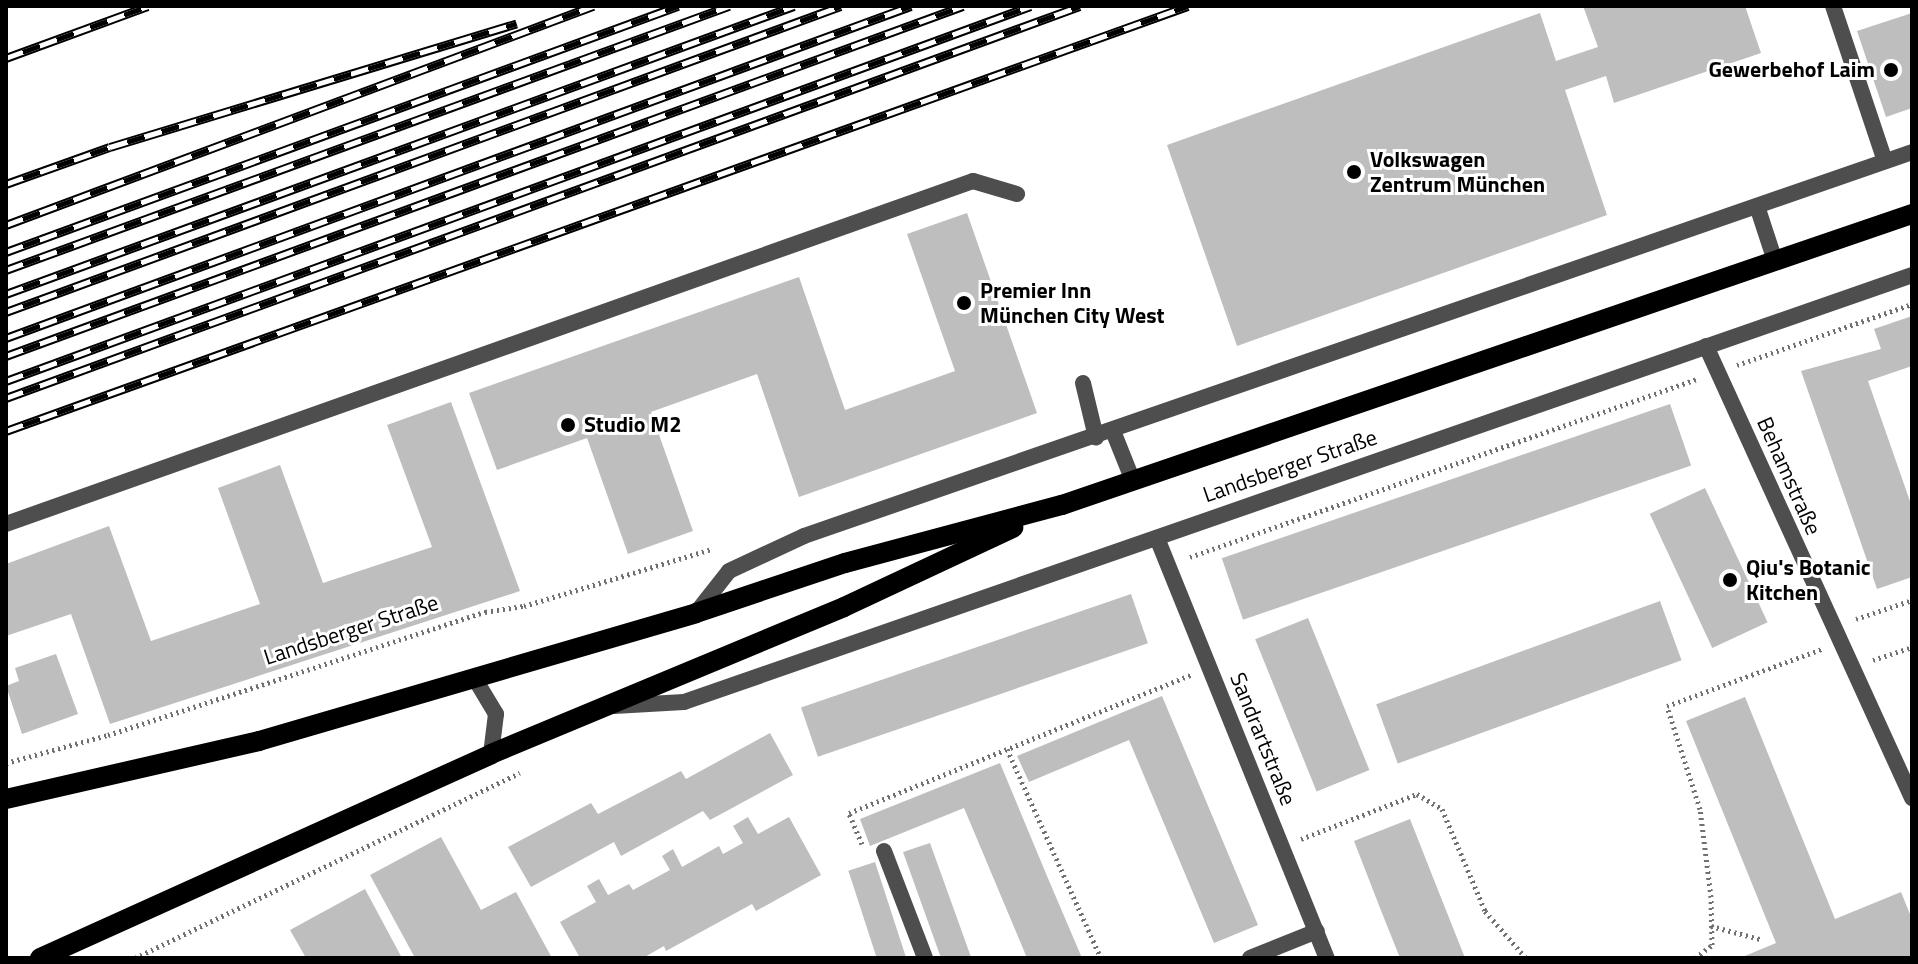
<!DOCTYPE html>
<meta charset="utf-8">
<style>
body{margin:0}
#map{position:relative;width:1918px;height:964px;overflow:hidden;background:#fff;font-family:"Titillium Web",sans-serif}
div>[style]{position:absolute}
.building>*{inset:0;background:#bebebe;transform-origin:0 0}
.path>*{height:5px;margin-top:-2.5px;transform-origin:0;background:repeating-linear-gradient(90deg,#707070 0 2px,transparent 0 6px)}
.service>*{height:16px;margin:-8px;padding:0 8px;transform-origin:8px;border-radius:8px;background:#4e4e4e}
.minor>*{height:16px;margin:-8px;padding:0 8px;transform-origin:8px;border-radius:8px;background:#4e4e4e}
.primary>*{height:20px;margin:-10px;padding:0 10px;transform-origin:10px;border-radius:10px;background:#000}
.rail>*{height:9px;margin-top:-4.5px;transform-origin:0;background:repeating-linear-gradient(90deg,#fff 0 18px,#000 0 36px);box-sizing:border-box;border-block:2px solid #000}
.dots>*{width:22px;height:22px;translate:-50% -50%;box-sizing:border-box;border:4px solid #fff;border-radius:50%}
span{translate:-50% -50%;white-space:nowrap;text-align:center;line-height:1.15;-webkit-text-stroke:6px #fff;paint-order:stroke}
.poi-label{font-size:22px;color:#000;font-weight:700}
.right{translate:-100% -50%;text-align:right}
.left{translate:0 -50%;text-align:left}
.street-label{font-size:22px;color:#000}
.frame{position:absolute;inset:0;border:8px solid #000;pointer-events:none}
</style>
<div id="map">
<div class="building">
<i style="clip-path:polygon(1583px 6px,1745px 6px,1761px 53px,1614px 103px,1606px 76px,1565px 90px,1607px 215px,1237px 346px,1167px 145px,1540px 13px,1556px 61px,1598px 47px)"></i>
<i style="clip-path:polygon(1912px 13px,1912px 108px,1886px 117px,1857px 31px)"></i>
<i style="clip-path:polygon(967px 213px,1037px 413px,799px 497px,757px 374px,651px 412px,693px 531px,628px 554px,587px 438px,497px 470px,469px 393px,799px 277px,845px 410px,955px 371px,907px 234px)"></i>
<i style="clip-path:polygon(1912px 316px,1912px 366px,1868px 381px,1912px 507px,1912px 577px,1877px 589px,1801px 371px,1881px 349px,1874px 329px)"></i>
<i style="clip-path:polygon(451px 402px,520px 591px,110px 724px,71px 614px,6px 636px,6px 564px,109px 526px,151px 641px,260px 604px,218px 488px,280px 465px,323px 583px,432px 547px,387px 425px)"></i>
<i style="left:1670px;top:404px;width:65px;height:474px;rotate:71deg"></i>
<i style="left:1705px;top:488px;width:148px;height:61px;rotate:65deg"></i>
<i style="left:1131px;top:594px;width:52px;height:349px;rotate:71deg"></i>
<i style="left:1660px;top:601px;width:63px;height:302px;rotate:70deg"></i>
<i style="left:1308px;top:618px;width:164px;height:57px;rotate:68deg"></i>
<i style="clip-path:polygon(56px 654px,78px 714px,22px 734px,6px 686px,19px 681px,15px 668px)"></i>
<i style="clip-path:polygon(1162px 696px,1258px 925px,1214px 943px,1129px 740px,1029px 782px,1017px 756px)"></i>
<i style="clip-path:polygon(1745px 697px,1835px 919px,1901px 892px,1912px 919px,1912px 958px,1740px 958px,1776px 943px,1686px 721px)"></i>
<i style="clip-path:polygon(770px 733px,793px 775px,710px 820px,703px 811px,621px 856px,614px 842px,531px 887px,508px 847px,591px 803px,598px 814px,681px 771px,686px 779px)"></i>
<i style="clip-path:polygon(1000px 763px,1047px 876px,1082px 958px,1027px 958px,964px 808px,870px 846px,860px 819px)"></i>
<i style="clip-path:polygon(748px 817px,758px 834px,789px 817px,821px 875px,756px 911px,752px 904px,666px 951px,664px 946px,643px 958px,580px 958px,560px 922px,596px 902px,587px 886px,599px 879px,608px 895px,629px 884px,633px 890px,670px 870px,662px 856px,673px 849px,682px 867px,719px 846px,723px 854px,743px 843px,733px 826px)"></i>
<i style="clip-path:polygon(1410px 819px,1436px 885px,1465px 958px,1400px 958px,1380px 908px,1354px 841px)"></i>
<i style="clip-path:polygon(441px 837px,481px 910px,516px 892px,552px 958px,415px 958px,370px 875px)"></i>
<i style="clip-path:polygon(930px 843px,971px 957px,969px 958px,941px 958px,903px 852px)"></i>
<i style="left:875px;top:862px;width:101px;height:28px;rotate:72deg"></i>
<i style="clip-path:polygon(365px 889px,402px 958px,306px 958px,290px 930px)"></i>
</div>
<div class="path">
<i style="left:1737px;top:365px;width:185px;rotate:-19.2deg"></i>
<i style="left:1190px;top:557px;width:537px;rotate:-19.35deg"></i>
<i style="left:1856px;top:619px;width:59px;rotate:-18.7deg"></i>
<i style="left:1873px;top:660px;width:41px;rotate:-18.4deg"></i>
<i style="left:1007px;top:749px;width:229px;rotate:65.8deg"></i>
<i style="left:6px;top:763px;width:106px;rotate:-15.4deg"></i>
<i style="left:108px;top:735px;width:397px;rotate:-18.1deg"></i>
<i style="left:485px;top:612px;width:39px;rotate:-9deg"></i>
<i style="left:524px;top:606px;width:196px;rotate:-16.9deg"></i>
<i style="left:1301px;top:839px;width:124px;rotate:-21.2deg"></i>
<i style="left:1417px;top:794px;width:29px;rotate:31deg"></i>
<i style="left:1442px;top:809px;width:111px;rotate:67.1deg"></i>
<i style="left:1485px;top:911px;width:62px;rotate:48.9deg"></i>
<i style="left:862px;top:844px;width:34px;rotate:-113deg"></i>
<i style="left:849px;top:813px;width:369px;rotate:-22deg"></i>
<i style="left:1711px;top:926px;width:51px;rotate:14.9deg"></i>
<i style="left:135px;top:958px;width:427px;rotate:-25.7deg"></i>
<i style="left:1695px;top:958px;width:21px;rotate:-37deg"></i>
<i style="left:1712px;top:945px;width:48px;rotate:-91.2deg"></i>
<i style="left:1711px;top:897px;width:89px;rotate:-97.1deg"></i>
<i style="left:1700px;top:809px;width:108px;rotate:-107.8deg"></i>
<i style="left:1667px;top:706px;width:165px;rotate:-20.2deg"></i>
</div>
<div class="service">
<i style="left:1833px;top:6px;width:163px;rotate:71.5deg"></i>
<i style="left:1083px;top:383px;width:56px;rotate:76.5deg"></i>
<i style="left:6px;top:524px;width:1026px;rotate:-19.53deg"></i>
<i style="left:973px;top:181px;width:46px;rotate:16.5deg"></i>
<i style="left:475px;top:679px;width:41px;rotate:59deg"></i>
<i style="left:496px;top:714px;width:40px;rotate:97.1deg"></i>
<i style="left:884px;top:851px;width:115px;rotate:69deg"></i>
</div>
<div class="minor">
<i style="left:1757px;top:206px;width:58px;rotate:71.9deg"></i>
<i style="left:1706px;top:346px;width:497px;rotate:65.5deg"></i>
<i style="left:1113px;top:431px;width:54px;rotate:68.2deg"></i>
<i style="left:1157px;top:538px;width:453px;rotate:68deg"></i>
<i style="left:696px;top:613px;width:53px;rotate:-51.8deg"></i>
<i style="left:729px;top:571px;width:83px;rotate:-25deg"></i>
<i style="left:804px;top:536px;width:1173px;rotate:-19.11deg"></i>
<i style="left:614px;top:706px;width:70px;rotate:-3.3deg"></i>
<i style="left:684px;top:702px;width:1300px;rotate:-19.17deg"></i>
<i style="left:1250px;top:958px;width:72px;rotate:-21.9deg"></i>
</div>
<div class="primary">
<i style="left:6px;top:799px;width:260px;rotate:-12.9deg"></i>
<i style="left:259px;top:741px;width:455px;rotate:-16.3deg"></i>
<i style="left:696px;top:613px;width:157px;rotate:-18.6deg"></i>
<i style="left:845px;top:563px;width:225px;rotate:-15deg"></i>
<i style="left:1062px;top:505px;width:898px;rotate:-18.9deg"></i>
<i style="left:40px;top:958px;width:495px;rotate:-24.3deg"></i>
<i style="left:491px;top:754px;width:382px;rotate:-22.6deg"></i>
<i style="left:844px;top:607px;width:187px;rotate:-25.1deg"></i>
</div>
<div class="rail">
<i style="left:6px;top:58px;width:151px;rotate:-20.1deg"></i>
<i style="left:6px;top:184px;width:110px;rotate:-19.6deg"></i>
<i style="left:110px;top:147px;width:425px;rotate:-16.9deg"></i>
<i style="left:6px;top:225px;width:627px;rotate:-20.46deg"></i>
<i style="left:6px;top:252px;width:716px;rotate:-20.11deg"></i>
<i style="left:6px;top:270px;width:770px;rotate:-20.06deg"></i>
<i style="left:6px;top:294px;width:839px;rotate:-20.08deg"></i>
<i style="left:6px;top:312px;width:889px;rotate:-20.13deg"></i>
<i style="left:6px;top:338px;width:964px;rotate:-20.15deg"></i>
<i style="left:6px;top:356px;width:1019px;rotate:-20.09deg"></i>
<i style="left:6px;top:381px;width:1091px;rotate:-20.1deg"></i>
<i style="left:6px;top:398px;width:1143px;rotate:-20.05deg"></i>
<i style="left:6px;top:431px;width:1256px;rotate:-19.78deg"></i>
</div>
<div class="dots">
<i style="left:1891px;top:70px;background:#000"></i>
<i style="left:1354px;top:172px;background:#000"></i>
<i style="left:964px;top:303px;background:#000"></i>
<i style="left:568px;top:425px;background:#000"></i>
<i style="left:1730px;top:580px;background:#000"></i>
</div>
<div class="poi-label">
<span class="right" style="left:1875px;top:70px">Gewerbehof Laim</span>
<span class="left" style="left:1370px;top:172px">Volkswagen<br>Zentrum München</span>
<span class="left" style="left:980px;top:303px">Premier Inn<br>München City West</span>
<span class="left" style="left:584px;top:425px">Studio M2</span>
<span class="left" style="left:1746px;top:580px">Qiu's Botanic<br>Kitchen</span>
</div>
<div class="street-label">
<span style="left:1290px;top:466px;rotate:-19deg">Landsberger Straße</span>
<span style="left:1789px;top:476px;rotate:66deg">Behamstraße</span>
<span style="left:351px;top:630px;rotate:-18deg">Landsberger Straße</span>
<span style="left:1263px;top:739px;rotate:68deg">Sandrartstraße</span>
</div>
<div class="frame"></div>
</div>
